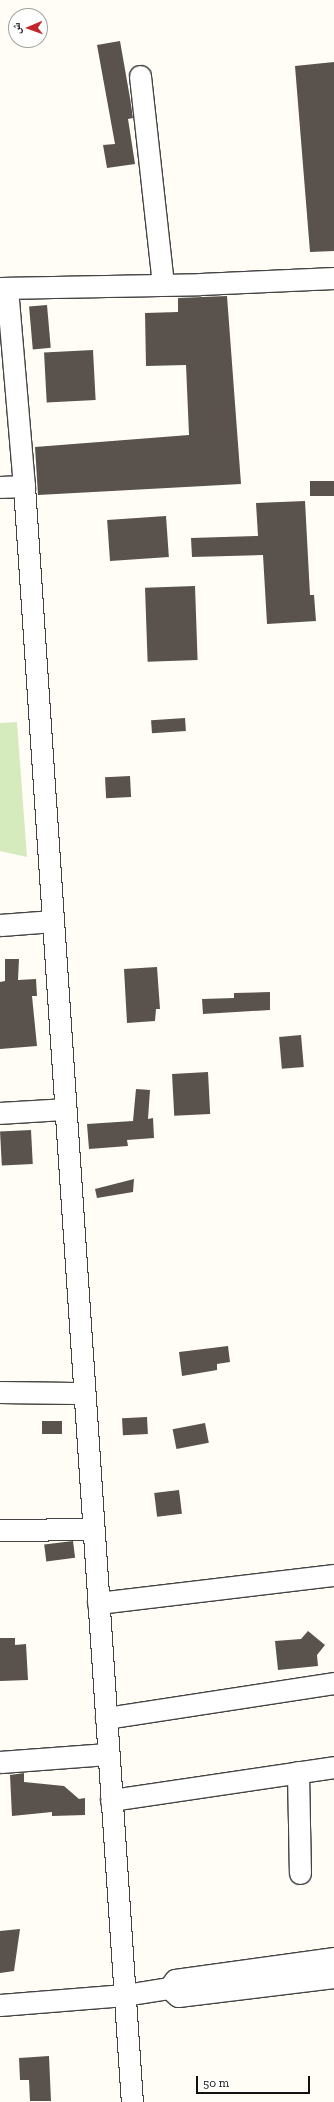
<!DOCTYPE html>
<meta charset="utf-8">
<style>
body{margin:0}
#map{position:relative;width:334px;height:2102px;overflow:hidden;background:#fffdf5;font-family:"Zilla Slab","Noto Naskh Arabic",serif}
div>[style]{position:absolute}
.green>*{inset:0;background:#d5ebbd}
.building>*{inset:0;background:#5a524d;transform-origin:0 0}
.roads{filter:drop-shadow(1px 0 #444) drop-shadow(-1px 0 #444) drop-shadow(0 1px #444) drop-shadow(0 -1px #444)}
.minor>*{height:21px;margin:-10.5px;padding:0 10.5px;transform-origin:10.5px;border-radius:10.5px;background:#fff}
span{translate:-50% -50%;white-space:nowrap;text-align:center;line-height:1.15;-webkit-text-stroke:4px #fff;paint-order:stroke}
.north{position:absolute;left:8px;top:8px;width:40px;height:40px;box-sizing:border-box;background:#fff;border:1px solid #a0a0a0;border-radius:50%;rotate:268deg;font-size:11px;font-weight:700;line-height:16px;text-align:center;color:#111}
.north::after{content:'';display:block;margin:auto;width:14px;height:18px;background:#c4262e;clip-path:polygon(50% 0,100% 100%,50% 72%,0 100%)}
.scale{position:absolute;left:196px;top:2076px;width:114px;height:18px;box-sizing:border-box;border:2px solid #111;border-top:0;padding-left:5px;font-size:12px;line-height:14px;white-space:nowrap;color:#111;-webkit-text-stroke:3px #fff;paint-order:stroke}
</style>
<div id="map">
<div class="green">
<i style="clip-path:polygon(17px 722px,27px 857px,0 851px,0 723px)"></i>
</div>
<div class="building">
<i style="clip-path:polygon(120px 41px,130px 98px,133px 118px,128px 119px,135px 164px,107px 168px,103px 145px,115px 144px,97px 45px)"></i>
<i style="clip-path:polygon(334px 62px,334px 251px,310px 252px,295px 66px)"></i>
<i style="clip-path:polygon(227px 296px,241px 484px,38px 495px,35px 447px,189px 435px,186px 365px,146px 366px,145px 313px,178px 312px,178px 298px)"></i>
<i style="left:47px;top:305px;width:43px;height:18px;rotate:85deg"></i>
<i style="left:93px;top:350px;width:50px;height:49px;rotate:87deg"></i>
<i style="left:310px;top:481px;width:24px;height:15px"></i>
<i style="clip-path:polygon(305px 501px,310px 595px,314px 595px,316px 621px,267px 624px,263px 555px,192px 557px,191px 538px,258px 536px,256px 503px)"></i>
<i style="left:166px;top:516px;width:41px;height:59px;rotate:86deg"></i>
<i style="left:195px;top:586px;width:74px;height:50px;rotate:88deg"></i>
<i style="left:185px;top:718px;width:13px;height:34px;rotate:86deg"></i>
<i style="left:130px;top:776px;width:21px;height:25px;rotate:87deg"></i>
<i style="clip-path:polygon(5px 959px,19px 959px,18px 980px,36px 979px,37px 996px,32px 996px,37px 1046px,0 1049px,0 982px,5px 981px)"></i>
<i style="clip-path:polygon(157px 967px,160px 1009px,156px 1009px,155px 1021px,127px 1023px,124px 969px)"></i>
<i style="clip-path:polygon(270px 992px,270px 1010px,203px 1014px,202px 999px,234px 998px,234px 993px)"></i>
<i style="left:301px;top:1035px;width:32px;height:22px;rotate:85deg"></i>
<i style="left:208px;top:1072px;width:42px;height:36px;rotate:87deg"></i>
<i style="clip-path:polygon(136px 1089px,150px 1090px,148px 1119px,153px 1118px,154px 1138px,127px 1140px,128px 1146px,89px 1149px,87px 1124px,133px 1121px)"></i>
<i style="left:31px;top:1130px;width:34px;height:31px;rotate:87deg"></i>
<i style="clip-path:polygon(134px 1179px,133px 1192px,97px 1198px,95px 1189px)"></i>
<i style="clip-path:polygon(228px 1346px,230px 1362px,217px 1364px,217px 1370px,182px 1376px,179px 1352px)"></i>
<i style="left:147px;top:1417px;width:17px;height:25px;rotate:87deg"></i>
<i style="left:42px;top:1421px;width:20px;height:13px"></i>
<i style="left:205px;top:1423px;width:20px;height:33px;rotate:79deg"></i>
<i style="left:179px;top:1490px;width:24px;height:25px;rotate:83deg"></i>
<i style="left:73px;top:1541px;width:17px;height:29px;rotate:83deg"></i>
<i style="clip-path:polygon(308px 1631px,325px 1645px,317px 1655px,318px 1666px,278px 1670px,275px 1641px,301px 1639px)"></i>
<i style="clip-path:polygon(0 1638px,15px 1638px,15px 1645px,26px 1644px,28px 1680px,0 1681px)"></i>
<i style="clip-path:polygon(24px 1773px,24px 1782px,64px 1786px,79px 1799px,85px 1798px,85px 1815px,52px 1816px,52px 1812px,12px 1816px,10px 1775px)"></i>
<i style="clip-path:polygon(20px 1929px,14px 1971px,0 1973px,0 1931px)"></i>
<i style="clip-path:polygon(49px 2056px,51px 2101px,30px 2101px,29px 2080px,20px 2080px,19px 2058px)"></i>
</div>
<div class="roads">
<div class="minor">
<i style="left:140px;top:76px;width:210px;rotate:83.7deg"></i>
<i style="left:0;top:288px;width:200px;rotate:-1.1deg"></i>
<i style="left:200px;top:284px;width:134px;rotate:-2.6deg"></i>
<i style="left:7px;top:288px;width:199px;rotate:85.1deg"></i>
<i style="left:24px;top:486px;width:1620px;rotate:86.18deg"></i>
<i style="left:0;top:487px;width:24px;rotate:-2deg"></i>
<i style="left:0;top:925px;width:53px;rotate:-4.3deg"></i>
<i style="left:0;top:1113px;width:65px;rotate:-3.5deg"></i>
<i style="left:0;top:1392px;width:84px;rotate:0.7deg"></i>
<i style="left:0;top:1530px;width:93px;rotate:-0.6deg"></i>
<i style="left:98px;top:1603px;width:238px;rotate:-6.8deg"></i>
<i style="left:106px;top:1718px;width:231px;rotate:-8.7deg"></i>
<i style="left:0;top:1762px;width:107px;rotate:-4.3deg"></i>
<i style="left:298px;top:1772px;width:101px;rotate:88.9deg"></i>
<i style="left:111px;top:1800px;width:225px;rotate:-8.4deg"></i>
<i style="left:169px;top:1988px;width:12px;rotate:42deg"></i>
<i style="left:178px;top:1996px;width:157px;rotate:-6.9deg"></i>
<i style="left:0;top:2005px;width:125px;rotate:-4.6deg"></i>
<i style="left:125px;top:1995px;width:45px;rotate:-9deg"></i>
<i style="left:169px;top:1988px;width:10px;rotate:-53deg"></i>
<i style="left:175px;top:1980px;width:161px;rotate:-7.9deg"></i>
</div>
</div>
<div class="north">ش</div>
<div class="scale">50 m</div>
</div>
